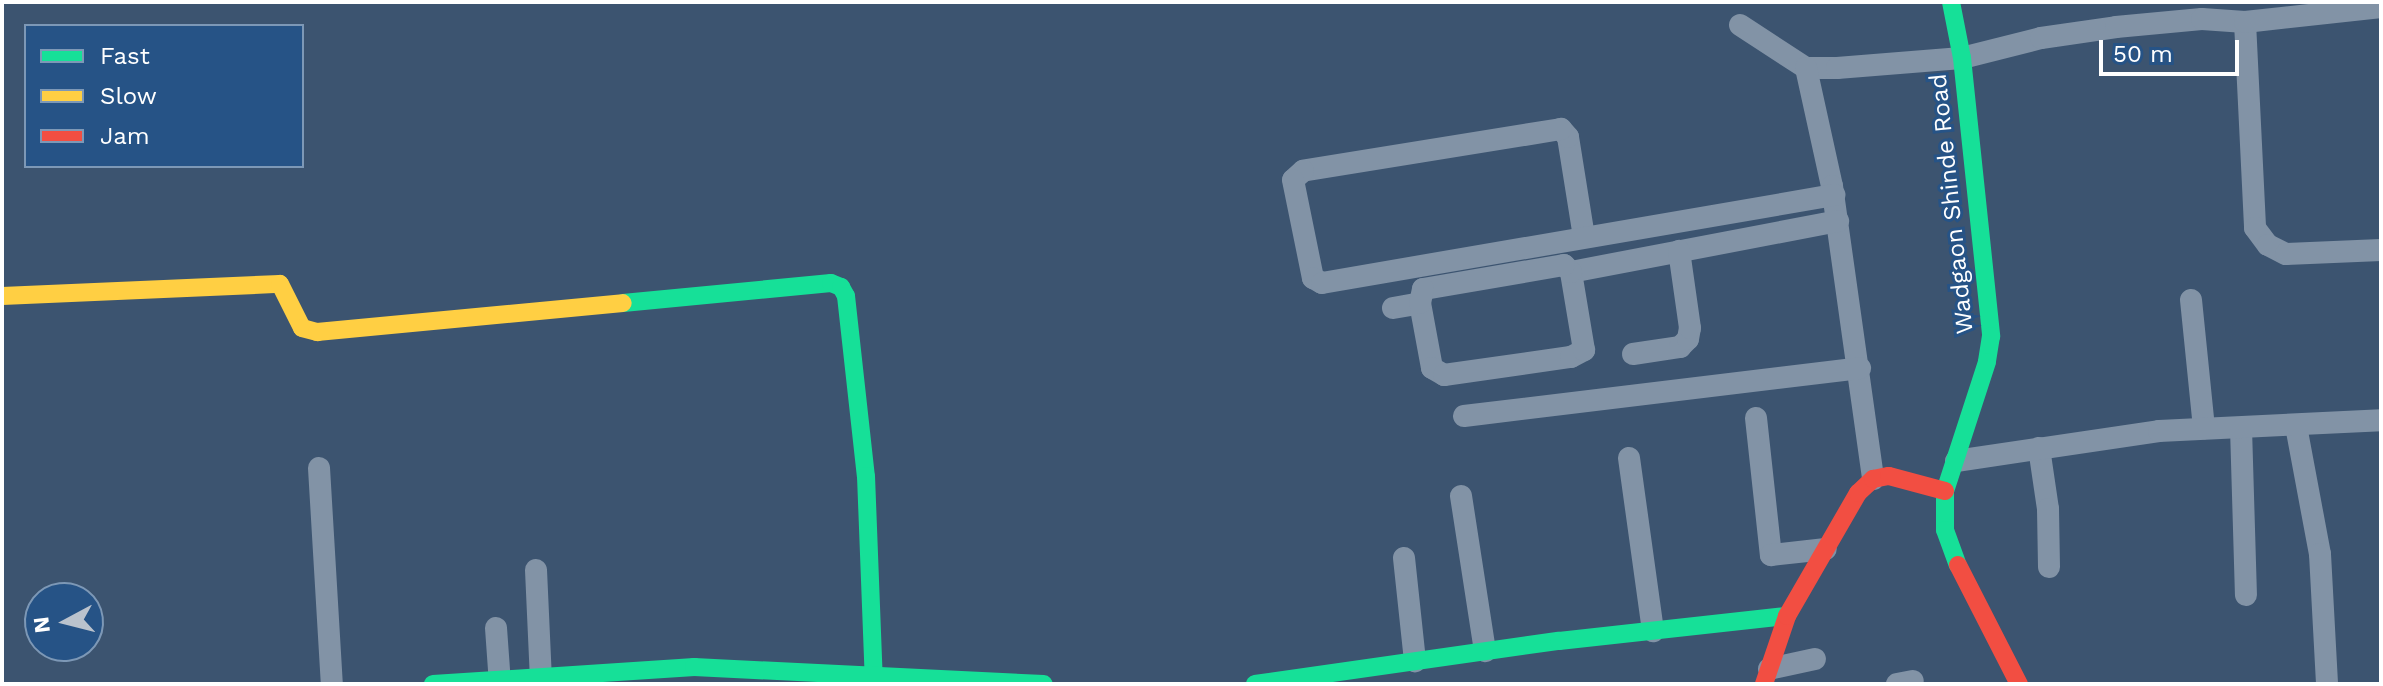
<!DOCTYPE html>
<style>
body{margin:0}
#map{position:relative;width:2383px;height:686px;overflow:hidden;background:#3c5470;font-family:"Work Sans",sans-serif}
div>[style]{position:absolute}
.street>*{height:22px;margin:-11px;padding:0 11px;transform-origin:11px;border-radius:11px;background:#8293a6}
.fast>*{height:18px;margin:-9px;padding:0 9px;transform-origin:9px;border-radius:9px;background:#16e098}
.slow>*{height:18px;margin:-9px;padding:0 9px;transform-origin:9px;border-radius:9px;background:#ffcf43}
.jam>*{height:18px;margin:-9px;padding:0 9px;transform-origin:9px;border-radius:9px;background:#f24e42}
span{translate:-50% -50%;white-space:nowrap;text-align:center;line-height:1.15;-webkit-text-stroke:6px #265386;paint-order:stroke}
.street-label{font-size:24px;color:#fff}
.frame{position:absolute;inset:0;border:4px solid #fff;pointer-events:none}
.legend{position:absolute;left:24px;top:24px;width:280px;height:144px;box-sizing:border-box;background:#265386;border:2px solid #7d98b6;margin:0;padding:10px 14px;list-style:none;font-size:24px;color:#fff}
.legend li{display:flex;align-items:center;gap:16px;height:40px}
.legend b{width:40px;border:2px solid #7d98b6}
.north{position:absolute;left:24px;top:582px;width:80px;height:80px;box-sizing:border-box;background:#265386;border:2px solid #7d98b6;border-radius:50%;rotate:263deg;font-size:22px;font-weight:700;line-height:32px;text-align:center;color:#fff}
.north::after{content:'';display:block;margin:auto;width:28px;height:36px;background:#bbc3cd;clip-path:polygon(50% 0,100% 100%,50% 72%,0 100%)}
.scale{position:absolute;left:2099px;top:40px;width:140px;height:36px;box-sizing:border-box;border:4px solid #fff;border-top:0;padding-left:10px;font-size:24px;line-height:28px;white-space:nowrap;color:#fff;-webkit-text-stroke:6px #265386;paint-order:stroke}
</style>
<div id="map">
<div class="street">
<i style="left:2245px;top:22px;width:206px;rotate:87.2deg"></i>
<i style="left:2255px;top:228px;width:21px;rotate:53deg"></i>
<i style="left:2268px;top:245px;width:20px;rotate:27deg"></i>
<i style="left:2286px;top:254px;width:95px;rotate:-2.4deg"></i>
<i style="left:1740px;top:25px;width:79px;rotate:33.1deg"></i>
<i style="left:1806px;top:68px;width:31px"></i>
<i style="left:1837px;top:68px;width:125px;rotate:-4.6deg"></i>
<i style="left:1962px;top:58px;width:81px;rotate:-14.2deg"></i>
<i style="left:2041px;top:38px;width:76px;rotate:-8.3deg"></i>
<i style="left:2116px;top:27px;width:86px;rotate:-5.3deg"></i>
<i style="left:2202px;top:19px;width:43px;rotate:4deg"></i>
<i style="left:2245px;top:22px;width:137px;rotate:-6.3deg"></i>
<i style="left:1806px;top:68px;width:121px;rotate:77.6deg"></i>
<i style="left:1832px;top:186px;width:296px;rotate:82deg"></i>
<i style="left:1584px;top:237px;width:101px;rotate:-99.1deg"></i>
<i style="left:1568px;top:137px;width:11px;rotate:-131deg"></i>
<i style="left:1561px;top:129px;width:261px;rotate:170.8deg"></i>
<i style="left:1303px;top:171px;width:13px;rotate:138deg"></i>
<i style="left:1293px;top:180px;width:100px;rotate:78.5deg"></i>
<i style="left:1313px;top:278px;width:10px;rotate:29deg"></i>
<i style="left:1322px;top:283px;width:520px;rotate:-9.75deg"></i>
<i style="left:1571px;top:272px;width:272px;rotate:-10.8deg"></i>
<i style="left:2191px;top:300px;width:129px;rotate:84.2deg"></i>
<i style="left:1393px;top:308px;width:27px;rotate:-10deg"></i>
<i style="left:1420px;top:303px;width:66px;rotate:79.5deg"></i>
<i style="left:1432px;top:368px;width:14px;rotate:30deg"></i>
<i style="left:1444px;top:375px;width:128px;rotate:-8.1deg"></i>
<i style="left:1571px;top:357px;width:15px;rotate:-28deg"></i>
<i style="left:1584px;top:350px;width:79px;rotate:-99.5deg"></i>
<i style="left:1571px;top:272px;width:10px;rotate:-135deg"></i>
<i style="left:1564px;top:265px;width:143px;rotate:170.3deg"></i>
<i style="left:1423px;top:289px;width:14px;rotate:102deg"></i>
<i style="left:1633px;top:354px;width:48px;rotate:-8.5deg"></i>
<i style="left:1680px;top:347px;width:11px;rotate:-45deg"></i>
<i style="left:1688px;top:339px;width:11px;rotate:-80deg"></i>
<i style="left:1690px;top:328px;width:78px;rotate:-98.1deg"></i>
<i style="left:1464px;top:416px;width:399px;rotate:-6.9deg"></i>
<i style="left:1756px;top:418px;width:138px;rotate:83.8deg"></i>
<i style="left:1771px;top:555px;width:55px;rotate:-6.2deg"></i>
<i style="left:2296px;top:426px;width:130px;rotate:79.4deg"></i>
<i style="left:2320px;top:554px;width:130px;rotate:86.9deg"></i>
<i style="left:2241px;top:428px;width:167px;rotate:88.3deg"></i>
<i style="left:2039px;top:448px;width:62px;rotate:81.6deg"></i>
<i style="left:2048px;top:509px;width:58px;rotate:89deg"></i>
<i style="left:1629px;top:458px;width:175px;rotate:82.1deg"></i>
<i style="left:1956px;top:461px;width:205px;rotate:-8.4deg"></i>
<i style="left:2159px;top:431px;width:222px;rotate:-2.8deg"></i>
<i style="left:319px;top:468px;width:216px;rotate:86.6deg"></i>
<i style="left:1461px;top:496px;width:157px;rotate:81.2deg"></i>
<i style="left:1404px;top:558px;width:104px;rotate:83.9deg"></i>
<i style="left:536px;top:570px;width:109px;rotate:87.4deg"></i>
<i style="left:496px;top:628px;width:56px;rotate:85.9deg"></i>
<i style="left:1769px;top:669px;width:47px;rotate:-12.3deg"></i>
<i style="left:1897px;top:684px;width:16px;rotate:-11deg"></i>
</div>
<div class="fast">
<i style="left:1951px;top:2px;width:57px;rotate:78.9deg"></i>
<i style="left:1962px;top:58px;width:280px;rotate:84deg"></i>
<i style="left:1991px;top:336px;width:26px;rotate:99deg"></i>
<i style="left:1987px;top:362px;width:136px;rotate:108deg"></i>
<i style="left:1945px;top:491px;width:39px;rotate:90deg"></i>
<i style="left:1945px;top:530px;width:37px;rotate:70deg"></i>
<i style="left:623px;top:303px;width:209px;rotate:-5.5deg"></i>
<i style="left:831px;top:283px;width:11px;rotate:22deg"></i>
<i style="left:841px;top:287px;width:10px;rotate:61deg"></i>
<i style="left:846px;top:296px;width:181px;rotate:83.7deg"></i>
<i style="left:866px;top:476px;width:208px;rotate:87.8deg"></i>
<i style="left:433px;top:684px;width:262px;rotate:-3.7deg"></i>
<i style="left:694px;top:667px;width:350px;rotate:2.8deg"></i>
<i style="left:1255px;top:684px;width:307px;rotate:-8.1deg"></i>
<i style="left:1559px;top:641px;width:229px;rotate:-6.3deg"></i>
</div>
<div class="slow">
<i style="left:2px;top:296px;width:278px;rotate:-2.5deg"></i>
<i style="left:280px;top:284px;width:49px;rotate:63.4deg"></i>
<i style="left:302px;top:328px;width:16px;rotate:15deg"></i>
<i style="left:317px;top:332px;width:307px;rotate:-5.4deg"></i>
</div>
<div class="jam">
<i style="left:1958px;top:565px;width:134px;rotate:62.9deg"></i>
<i style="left:1764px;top:684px;width:72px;rotate:-71.3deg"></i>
<i style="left:1787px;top:616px;width:142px;rotate:-60deg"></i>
<i style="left:1858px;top:493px;width:21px;rotate:-43deg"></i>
<i style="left:1873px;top:479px;width:16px;rotate:-11deg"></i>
<i style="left:1889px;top:476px;width:58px;rotate:15deg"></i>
</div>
<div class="street-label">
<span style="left:1952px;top:204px;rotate:-96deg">Wadgaon Shinde Road</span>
</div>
<div class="frame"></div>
<ul class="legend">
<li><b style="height:10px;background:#16e098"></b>Fast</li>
<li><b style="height:10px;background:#ffcf43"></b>Slow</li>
<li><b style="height:10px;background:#f24e42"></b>Jam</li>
</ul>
<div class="north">N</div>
<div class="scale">50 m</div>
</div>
